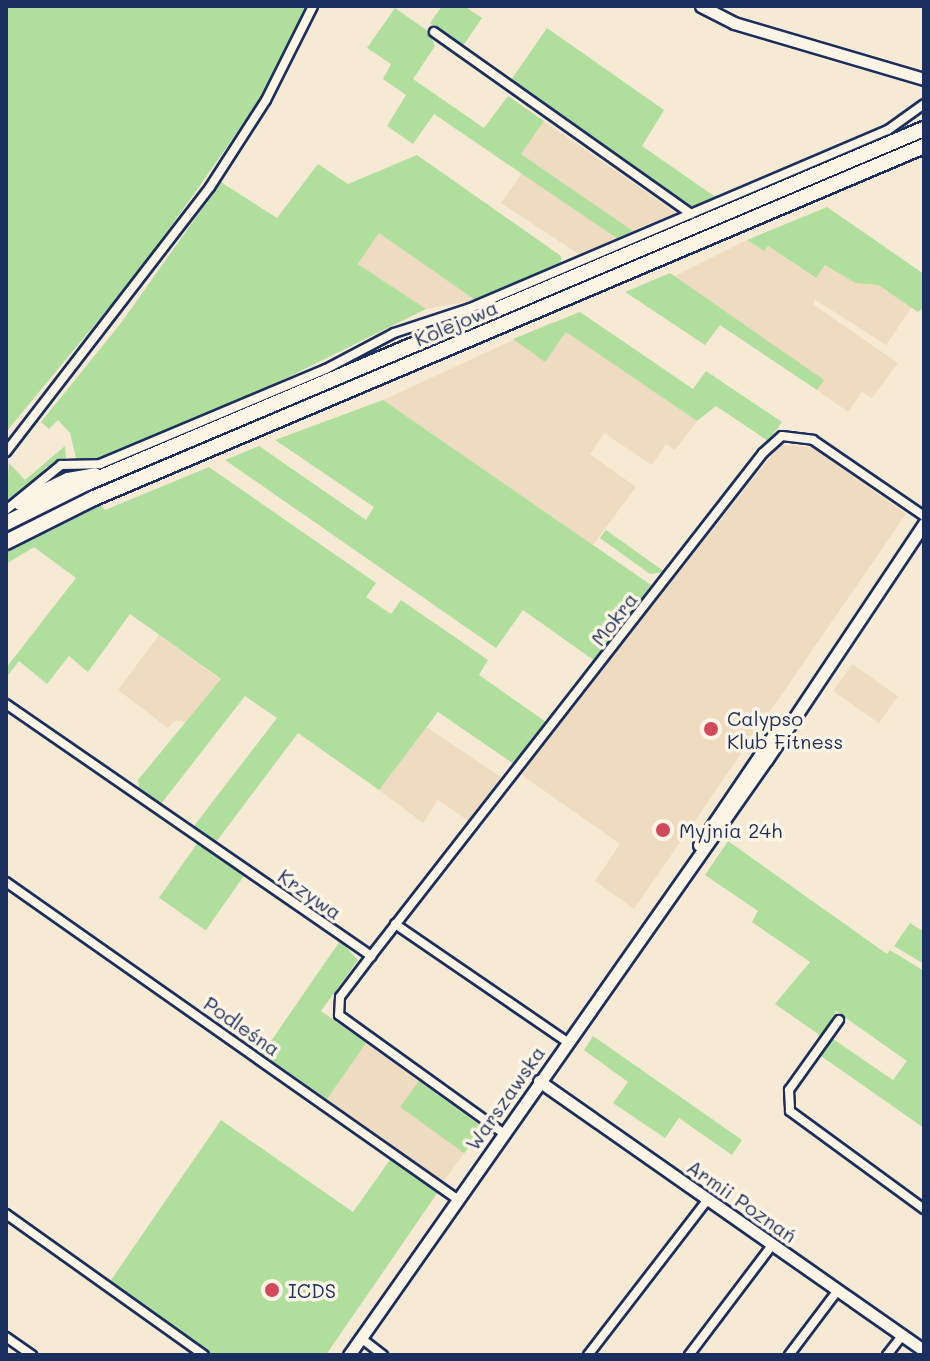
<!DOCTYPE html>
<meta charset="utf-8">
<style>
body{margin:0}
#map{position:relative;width:930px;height:1361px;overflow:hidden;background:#f6ead4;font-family:Mali,sans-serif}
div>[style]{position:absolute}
.built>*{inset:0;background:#efdcc0;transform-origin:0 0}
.green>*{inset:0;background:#b0de9d;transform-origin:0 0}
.roads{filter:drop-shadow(2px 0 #1b2f5e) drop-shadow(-2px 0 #1b2f5e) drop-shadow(0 2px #1b2f5e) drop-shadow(0 -2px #1b2f5e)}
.street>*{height:8px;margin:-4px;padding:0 4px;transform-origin:4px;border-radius:4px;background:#fcf5e5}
.secondary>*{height:11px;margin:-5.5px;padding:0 5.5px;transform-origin:5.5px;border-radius:5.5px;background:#fcf5e5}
.highway>*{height:14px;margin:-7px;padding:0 7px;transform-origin:7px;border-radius:7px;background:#fcf5e5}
.dots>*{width:22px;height:22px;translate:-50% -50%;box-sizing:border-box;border:4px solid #fcf5e5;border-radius:50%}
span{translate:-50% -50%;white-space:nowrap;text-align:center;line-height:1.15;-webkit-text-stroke:7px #fcf5e5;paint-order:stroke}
.street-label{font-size:20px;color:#1b2f5e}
.poi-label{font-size:20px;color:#1b2f5e}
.left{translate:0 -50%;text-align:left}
.frame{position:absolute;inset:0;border:8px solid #1b2f5e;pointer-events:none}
</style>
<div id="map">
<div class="built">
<i style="clip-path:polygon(544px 121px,676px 213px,633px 231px,521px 154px)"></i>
<i style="clip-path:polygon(522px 173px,618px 239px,580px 255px,501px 203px)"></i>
<i style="clip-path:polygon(379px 233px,475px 300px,426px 309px,358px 264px)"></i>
<i style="clip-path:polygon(747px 240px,763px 251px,768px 246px,815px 278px,825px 265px,855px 283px,877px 285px,912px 307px,886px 345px,814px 299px,814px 305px,898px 363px,872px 398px,862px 392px,848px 412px,817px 390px,823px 380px,673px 277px)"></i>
<i style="clip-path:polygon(552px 322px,697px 421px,675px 450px,666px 444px,652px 465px,604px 433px,590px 454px,636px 487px,593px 545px,383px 400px)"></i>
<i style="clip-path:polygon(780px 445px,812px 447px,906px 514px,634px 909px,595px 881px,620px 844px,519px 773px)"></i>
<i style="clip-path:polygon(159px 635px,221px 680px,188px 722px,174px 721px,168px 728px,118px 690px)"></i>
<i style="left:852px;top:664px;width:56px;height:33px;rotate:35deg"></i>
<i style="clip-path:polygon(425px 726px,502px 778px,469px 821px,438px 800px,423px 823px,379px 790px)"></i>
<i style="left:366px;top:1043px;width:144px;height:68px;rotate:36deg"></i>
</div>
<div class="green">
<i style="clip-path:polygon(6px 6px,308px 6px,262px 96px,194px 194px,134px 277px,6px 432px)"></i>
<i style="clip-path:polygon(442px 6px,464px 6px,482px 18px,463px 46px,430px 23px)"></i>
<i style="clip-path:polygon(395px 8px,429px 32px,435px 46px,413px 79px,484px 128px,508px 96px,544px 121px,521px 154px,633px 231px,618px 239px,434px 114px,413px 144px,387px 126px,406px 95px,383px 79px,391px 64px,367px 48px)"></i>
<i style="clip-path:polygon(547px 28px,664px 110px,642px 146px,717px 198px,693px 207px,511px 80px)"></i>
<i style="clip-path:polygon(417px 155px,561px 256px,561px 262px,475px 300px,379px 233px,358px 264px,426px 309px,262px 390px,92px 461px,77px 462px,70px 433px,58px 420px,49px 429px,41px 422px,121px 323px,221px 182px,277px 218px,318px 164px,348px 184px)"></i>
<i style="clip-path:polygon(827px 207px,924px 274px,924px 307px,918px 312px,878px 285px,855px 283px,825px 265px,816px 278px,768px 246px,764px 251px,747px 240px)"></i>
<i style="clip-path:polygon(670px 273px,824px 380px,817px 390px,720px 325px,705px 345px,625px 292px)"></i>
<i style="clip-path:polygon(580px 312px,693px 389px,706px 371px,782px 422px,768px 441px,716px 406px,697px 421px,566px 332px,545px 362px,513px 339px)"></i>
<i style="clip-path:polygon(383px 400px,651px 585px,595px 661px,523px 610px,496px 648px,225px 460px,259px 446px,366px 520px,374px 507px,275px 440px)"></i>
<i style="clip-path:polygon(65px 446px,66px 462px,46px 467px,23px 495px,6px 503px,9px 463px,25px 480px)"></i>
<i style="clip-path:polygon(209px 467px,376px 583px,366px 597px,391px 614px,401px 600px,488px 660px,479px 675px,546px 722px,514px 764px,438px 712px,379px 790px,298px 733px,216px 842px,194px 826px,277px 718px,245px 696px,161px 804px,139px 788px,138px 780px,221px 679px,130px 614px,88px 672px,69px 656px,47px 684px,19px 661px,6px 678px,6px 668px,76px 578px,34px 547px,6px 564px,6px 551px,99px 503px,105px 510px)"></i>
<i style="clip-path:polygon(606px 530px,665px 572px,650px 574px,600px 538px)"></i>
<i style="clip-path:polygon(728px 841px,887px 954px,890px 950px,924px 971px,924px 1128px,821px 1056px,833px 1039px,893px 1080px,907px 1061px,836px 1011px,821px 1036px,775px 1004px,810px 962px,752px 922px,758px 911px,705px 875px)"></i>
<i style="left:198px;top:842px;width:57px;height:68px;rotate:35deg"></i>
<i style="clip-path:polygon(910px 923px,921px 930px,924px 927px,924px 964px,894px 946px)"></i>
<i style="clip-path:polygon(340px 941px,358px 960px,321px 1011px,366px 1043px,327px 1099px,262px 1054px)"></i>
<i style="clip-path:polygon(593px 1036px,742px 1140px,732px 1155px,679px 1118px,665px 1138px,613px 1103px,628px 1082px,584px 1050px)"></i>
<i style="left:419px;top:1081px;width:79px;height:32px;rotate:36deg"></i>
<i style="clip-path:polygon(221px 1120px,353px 1212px,392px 1157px,438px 1192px,326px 1355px,210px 1355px,109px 1283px)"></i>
</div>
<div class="roads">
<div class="street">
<i style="left:434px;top:32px;width:315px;rotate:35.3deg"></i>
<i style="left:6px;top:452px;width:334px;rotate:-52.4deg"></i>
<i style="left:210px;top:187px;width:103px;rotate:-57.2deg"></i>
<i style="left:266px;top:100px;width:105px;rotate:-63.4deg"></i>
<i style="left:6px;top:510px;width:71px;rotate:-39.3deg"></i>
<i style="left:61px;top:465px;width:39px;rotate:-1deg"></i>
<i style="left:100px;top:464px;width:245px;rotate:-22.8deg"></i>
<i style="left:326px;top:369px;width:77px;rotate:-27.9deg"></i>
<i style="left:394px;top:333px;width:80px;rotate:-18.2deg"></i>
<i style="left:470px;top:308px;width:454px;rotate:-23.1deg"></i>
<i style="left:888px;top:130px;width:44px;rotate:-35.8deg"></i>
<i style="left:6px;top:704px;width:444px;rotate:34.6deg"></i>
<i style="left:371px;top:956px;width:51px;rotate:127.1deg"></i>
<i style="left:340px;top:997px;width:18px;rotate:93deg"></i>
<i style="left:339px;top:1015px;width:202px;rotate:35.7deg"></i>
<i style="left:6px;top:882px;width:551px;rotate:35.1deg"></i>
<i style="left:395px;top:924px;width:207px;rotate:34.4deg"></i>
<i style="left:371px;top:956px;width:638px;rotate:-52.07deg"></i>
<i style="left:763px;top:453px;width:25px;rotate:-42deg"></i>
<i style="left:782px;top:436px;width:31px;rotate:7deg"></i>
<i style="left:813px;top:440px;width:135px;rotate:34.4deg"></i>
<i style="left:839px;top:1020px;width:86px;rotate:125.5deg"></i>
<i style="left:789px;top:1090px;width:21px;rotate:87deg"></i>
<i style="left:790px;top:1111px;width:166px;rotate:36.2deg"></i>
<i style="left:6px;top:1214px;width:243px;rotate:35.5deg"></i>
<i style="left:6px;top:1337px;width:32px;rotate:35deg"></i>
<i style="left:361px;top:1338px;width:28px;rotate:38deg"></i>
<i style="left:588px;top:1355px;width:197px;rotate:-52.4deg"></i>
<i style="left:689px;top:1355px;width:139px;rotate:-52.9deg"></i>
<i style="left:789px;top:1355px;width:81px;rotate:-53deg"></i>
<i style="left:887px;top:1355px;width:24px;rotate:-52deg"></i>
</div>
<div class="secondary">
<i style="left:701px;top:6px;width:37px;rotate:27deg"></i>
<i style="left:734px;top:23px;width:198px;rotate:16.4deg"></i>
<i style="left:699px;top:845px;width:143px;rotate:-55.9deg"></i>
<i style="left:539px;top:1081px;width:470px;rotate:35deg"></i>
<i style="left:349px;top:1355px;width:728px;rotate:-54.96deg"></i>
<i style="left:767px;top:759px;width:283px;rotate:-56.3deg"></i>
</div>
<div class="highway">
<i style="left:20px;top:503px;width:53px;rotate:-25.6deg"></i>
<i style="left:68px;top:480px;width:27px;rotate:-10deg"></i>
<i style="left:6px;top:523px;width:90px;rotate:-26.3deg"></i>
<i style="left:87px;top:483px;width:909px;rotate:-22.93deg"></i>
<i style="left:6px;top:542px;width:98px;rotate:-26.6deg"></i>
<i style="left:94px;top:498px;width:902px;rotate:-22.98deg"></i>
</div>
</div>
<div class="dots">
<i style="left:711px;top:729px;background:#d1495b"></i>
<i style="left:663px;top:830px;background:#d1495b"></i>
<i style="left:272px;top:1290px;background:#d1495b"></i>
</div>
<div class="street-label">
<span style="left:456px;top:323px;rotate:-23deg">Kolejowa</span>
<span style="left:614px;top:619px;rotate:-52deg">Mokra</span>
<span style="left:310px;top:894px;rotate:35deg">Krzywa</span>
<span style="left:242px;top:1026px;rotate:35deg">Podleśna</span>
<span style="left:505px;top:1098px;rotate:-55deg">Warszawska</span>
<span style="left:742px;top:1201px;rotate:35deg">Armii Poznań</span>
</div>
<div class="poi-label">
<span class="left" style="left:727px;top:730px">Calypso<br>Klub Fitness</span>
<span class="left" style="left:679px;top:830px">Myjnia 24h</span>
<span class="left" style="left:288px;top:1290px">ICDS</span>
</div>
<div class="frame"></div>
</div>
